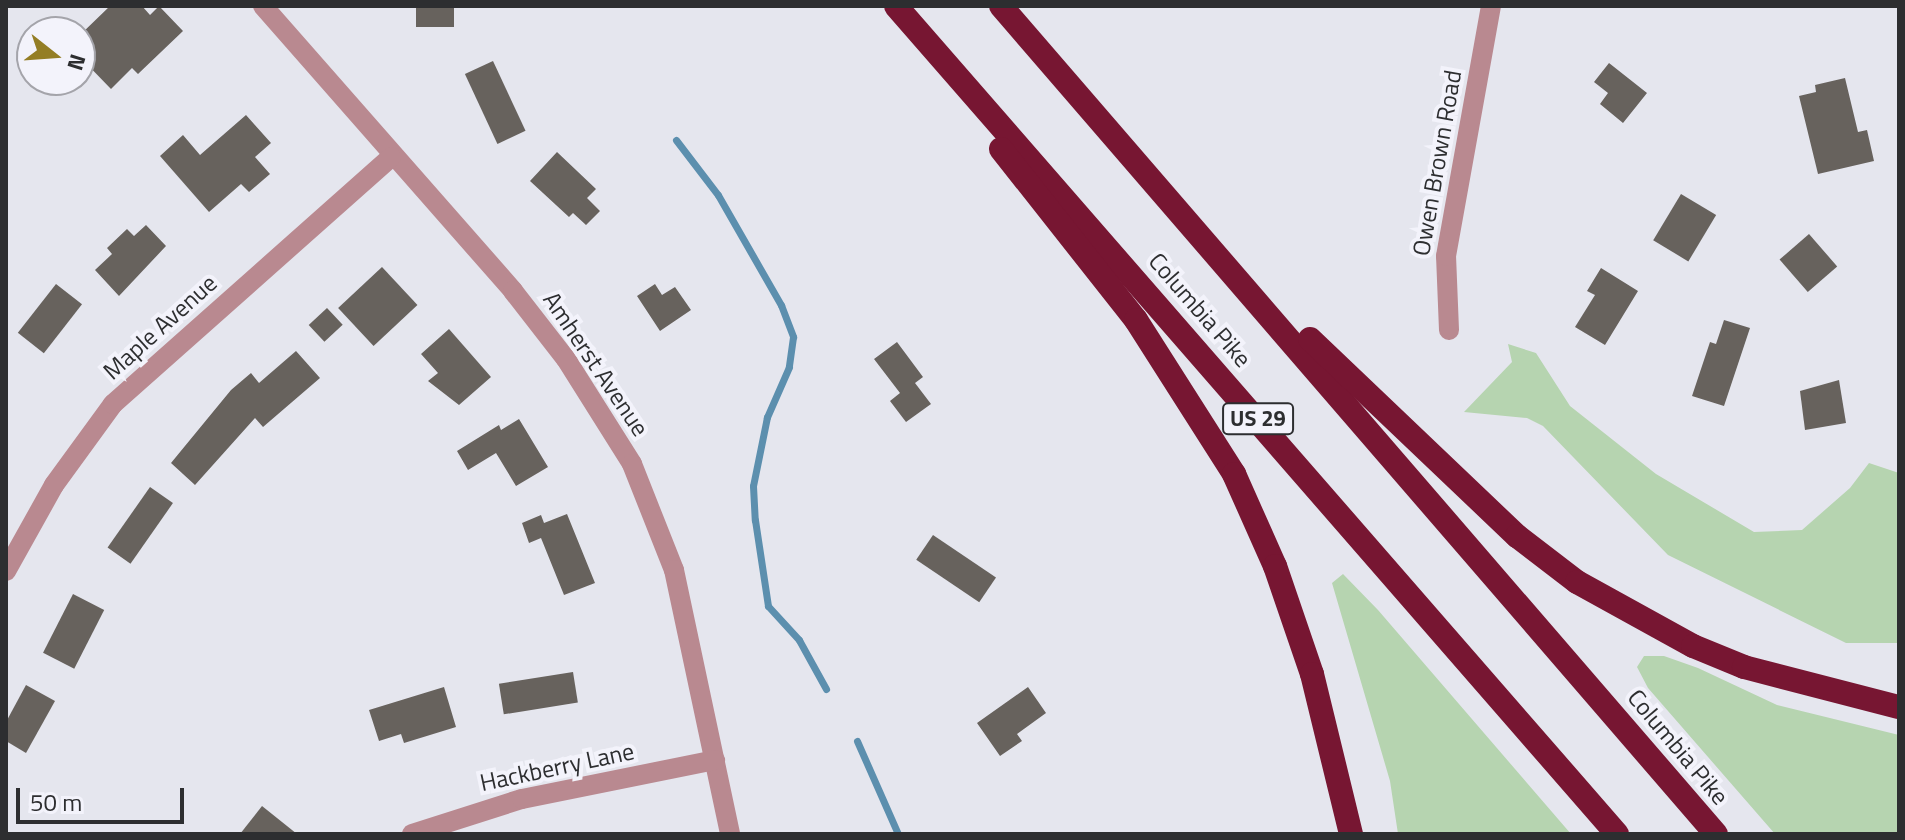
<!DOCTYPE html>
<style>
body{margin:0}
#map{position:relative;width:1905px;height:840px;overflow:hidden;background:#e5e6ee;font-family:"Titillium Web",sans-serif}
div>[style]{position:absolute}
.green>*{inset:0;background:#b6d4b0}
.stream>*{height:7px;margin:-3.5px;padding:0 3.5px;transform-origin:3.5px;border-radius:3.5px;background:#5c8fae}
.building>*{inset:0;background:#67625d;transform-origin:0 0}
.minor>*{height:20px;margin:-10px;padding:0 10px;transform-origin:10px;border-radius:10px;background:#b98990}
.highway>*{height:24px;margin:-12px;padding:0 12px;transform-origin:12px;border-radius:12px;background:#771632}
span{translate:-50% -50%;white-space:nowrap;text-align:center;line-height:1.15;-webkit-text-stroke:8px #f3f3fb;paint-order:stroke}
.shield-label span{padding:2px 6px;background:#f3f3fb;border:2px solid;border-radius:6px;-webkit-text-stroke-width:0}
.shield-label{font-size:22px;color:#2d2e30;font-weight:700}
.street-label{font-size:24px;color:#2d2e30}
.frame{position:absolute;inset:0;border:8px solid #2d2e30;pointer-events:none}
.north{position:absolute;left:16px;top:16px;width:80px;height:80px;box-sizing:border-box;background:#f3f3fb;border:2px solid #a4a4aa;border-radius:50%;rotate:107deg;font-size:22px;font-weight:700;line-height:32px;text-align:center;color:#2d2e30}
.north::after{content:'';display:block;margin:auto;width:28px;height:36px;background:#947e25;clip-path:polygon(50% 0,100% 100%,50% 72%,0 100%)}
.scale{position:absolute;left:16px;top:788px;width:168px;height:36px;box-sizing:border-box;border:4px solid #2d2e30;border-top:0;padding-left:10px;font-size:24px;line-height:28px;white-space:nowrap;color:#2d2e30;-webkit-text-stroke:6px #f3f3fb;paint-order:stroke}
</style>
<div id="map">
<div class="green">
<i style="clip-path:polygon(1508px 344px,1536px 353px,1570px 406px,1656px 474px,1754px 532px,1802px 530px,1850px 488px,1869px 463px,1899px 473px,1899px 643px,1846px 643px,1668px 555px,1543px 426px,1527px 418px,1464px 412px,1512px 362px)"></i>
<i style="clip-path:polygon(1343px 574px,1378px 610px,1571px 834px,1398px 834px,1390px 781px,1332px 583px)"></i>
<i style="clip-path:polygon(1644px 656px,1664px 656px,1698px 668px,1777px 705px,1899px 735px,1899px 834px,1775px 834px,1648px 688px,1637px 667px)"></i>
</div>
<div class="stream">
<i style="left:676px;top:140px;width:69px;rotate:52.6deg"></i>
<i style="left:718px;top:195px;width:127px;rotate:60.2deg"></i>
<i style="left:781px;top:305px;width:34px;rotate:69deg"></i>
<i style="left:793px;top:337px;width:30px;rotate:98deg"></i>
<i style="left:789px;top:367px;width:55px;rotate:113.7deg"></i>
<i style="left:767px;top:417px;width:70px;rotate:101.5deg"></i>
<i style="left:753px;top:486px;width:34px;rotate:87deg"></i>
<i style="left:755px;top:520px;width:87px;rotate:81.4deg"></i>
<i style="left:768px;top:606px;width:46px;rotate:47.6deg"></i>
<i style="left:799px;top:640px;width:56px;rotate:61.1deg"></i>
<i style="left:857px;top:741px;width:102px;rotate:66.2deg"></i>
</div>
<div class="building">
<i style="clip-path:polygon(110px 6px,142px 6px,150px 15px,159px 6px,183px 31px,138px 74px,132px 68px,111px 89px,80px 57px,80px 35px)"></i>
<i style="left:416px;top:6px;width:38px;height:21px"></i>
<i style="left:493px;top:61px;width:77px;height:31px;rotate:65deg"></i>
<i style="clip-path:polygon(1609px 63px,1647px 93px,1623px 123px,1600px 104px,1608px 93px,1594px 82px)"></i>
<i style="clip-path:polygon(1845px 78px,1858px 132px,1867px 130px,1874px 161px,1818px 174px,1799px 96px,1816px 92px,1815px 85px)"></i>
<i style="clip-path:polygon(246px 115px,271px 143px,255px 157px,270px 174px,249px 192px,241px 184px,209px 212px,160px 156px,183px 135px,200px 155px)"></i>
<i style="clip-path:polygon(557px 152px,596px 189px,587px 198px,600px 211px,586px 225px,573px 213px,569px 217px,530px 181px)"></i>
<i style="left:1681px;top:194px;width:41px;height:54px;rotate:31deg"></i>
<i style="clip-path:polygon(146px 225px,166px 246px,119px 296px,95px 270px,112px 254px,107px 248px,127px 229px,134px 236px)"></i>
<i style="left:1809px;top:234px;width:43px;height:39px;rotate:49deg"></i>
<i style="left:382px;top:267px;width:52px;height:60px;rotate:47deg"></i>
<i style="clip-path:polygon(1601px 268px,1638px 291px,1605px 345px,1575px 327px,1595px 295px,1587px 291px)"></i>
<i style="left:56px;top:284px;width:33px;height:62px;rotate:38deg"></i>
<i style="clip-path:polygon(655px 284px,662px 295px,675px 287px,691px 310px,660px 331px,637px 296px)"></i>
<i style="left:327px;top:308px;width:23px;height:25px;rotate:47deg"></i>
<i style="clip-path:polygon(1724px 320px,1750px 328px,1724px 406px,1692px 396px,1710px 342px,1716px 344px)"></i>
<i style="clip-path:polygon(449px 329px,491px 377px,459px 405px,428px 381px,438px 373px,421px 354px)"></i>
<i style="clip-path:polygon(897px 342px,923px 377px,915px 383px,931px 404px,906px 422px,890px 401px,900px 393px,874px 359px)"></i>
<i style="clip-path:polygon(296px 351px,320px 378px,263px 427px,255px 418px,195px 485px,171px 463px,231px 390px,251px 373px,259px 383px)"></i>
<i style="clip-path:polygon(1839px 380px,1846px 423px,1805px 430px,1800px 391px)"></i>
<i style="clip-path:polygon(519px 419px,548px 467px,516px 486px,496px 453px,468px 470px,457px 451px,499px 425px,501px 430px)"></i>
<i style="left:150px;top:487px;width:28px;height:74px;rotate:35deg"></i>
<i style="clip-path:polygon(567px 514px,595px 583px,564px 595px,541px 538px,529px 543px,522px 523px,541px 515px,544px 523px)"></i>
<i style="left:933px;top:535px;width:76px;height:30px;rotate:34deg"></i>
<i style="left:73px;top:594px;width:35px;height:66px;rotate:27deg"></i>
<i style="left:573px;top:672px;width:31px;height:75px;rotate:81deg"></i>
<i style="clip-path:polygon(26px 685px,55px 701px,26px 753px,6px 741px,6px 722px)"></i>
<i style="clip-path:polygon(444px 687px,456px 727px,404px 743px,401px 734px,379px 741px,369px 710px)"></i>
<i style="clip-path:polygon(1028px 687px,1046px 713px,1017px 734px,1022px 741px,1000px 756px,977px 723px)"></i>
<i style="clip-path:polygon(262px 806px,297px 834px,240px 834px)"></i>
</div>
<div class="minor">
<i style="left:263px;top:6px;width:379px;rotate:48.7deg"></i>
<i style="left:513px;top:291px;width:86px;rotate:52.1deg"></i>
<i style="left:566px;top:359px;width:124px;rotate:57.8deg"></i>
<i style="left:632px;top:464px;width:114px;rotate:68.4deg"></i>
<i style="left:674px;top:570px;width:270px;rotate:78deg"></i>
<i style="left:1449px;top:330px;width:74px;rotate:-92.3deg"></i>
<i style="left:1446px;top:256px;width:254px;rotate:-79.8deg"></i>
<i style="left:6px;top:571px;width:98px;rotate:-60.8deg"></i>
<i style="left:54px;top:485px;width:100px;rotate:-53.9deg"></i>
<i style="left:113px;top:404px;width:372px;rotate:-41.6deg"></i>
<i style="left:412px;top:834px;width:115px;rotate:-17.7deg"></i>
<i style="left:522px;top:799px;width:197px;rotate:-11.4deg"></i>
</div>
<div class="highway">
<i style="left:896px;top:6px;width:1098px;rotate:48.95deg"></i>
<i style="left:1001px;top:6px;width:1094px;rotate:49.19deg"></i>
<i style="left:1001px;top:149px;width:218px;rotate:51.7deg"></i>
<i style="left:1136px;top:320px;width:183px;rotate:57.5deg"></i>
<i style="left:1234px;top:474px;width:101px;rotate:66deg"></i>
<i style="left:1275px;top:566px;width:114px;rotate:71.1deg"></i>
<i style="left:1312px;top:674px;width:165px;rotate:76.3deg"></i>
<i style="left:1310px;top:339px;width:286px;rotate:43.6deg"></i>
<i style="left:1517px;top:536px;width:76px;rotate:37.5deg"></i>
<i style="left:1577px;top:582px;width:132px;rotate:28.9deg"></i>
<i style="left:1693px;top:646px;width:55px;rotate:22.4deg"></i>
<i style="left:1744px;top:667px;width:160px;rotate:14.5deg"></i>
</div>
<div class="shield-label">
<span style="left:1258px;top:419px">US 29</span>
</div>
<div class="street-label">
<span style="left:1437px;top:163px;rotate:-80deg">Owen Brown Road</span>
<span style="left:1200px;top:310px;rotate:49deg">Columbia Pike</span>
<span style="left:160px;top:327px;rotate:-42deg">Maple Avenue</span>
<span style="left:596px;top:364px;rotate:56deg">Amherst Avenue</span>
<span style="left:1678px;top:747px;rotate:50deg">Columbia Pike</span>
<span style="left:557px;top:767px;rotate:-12deg">Hackberry Lane</span>
</div>
<div class="frame"></div>
<div class="north">N</div>
<div class="scale">50 m</div>
</div>
